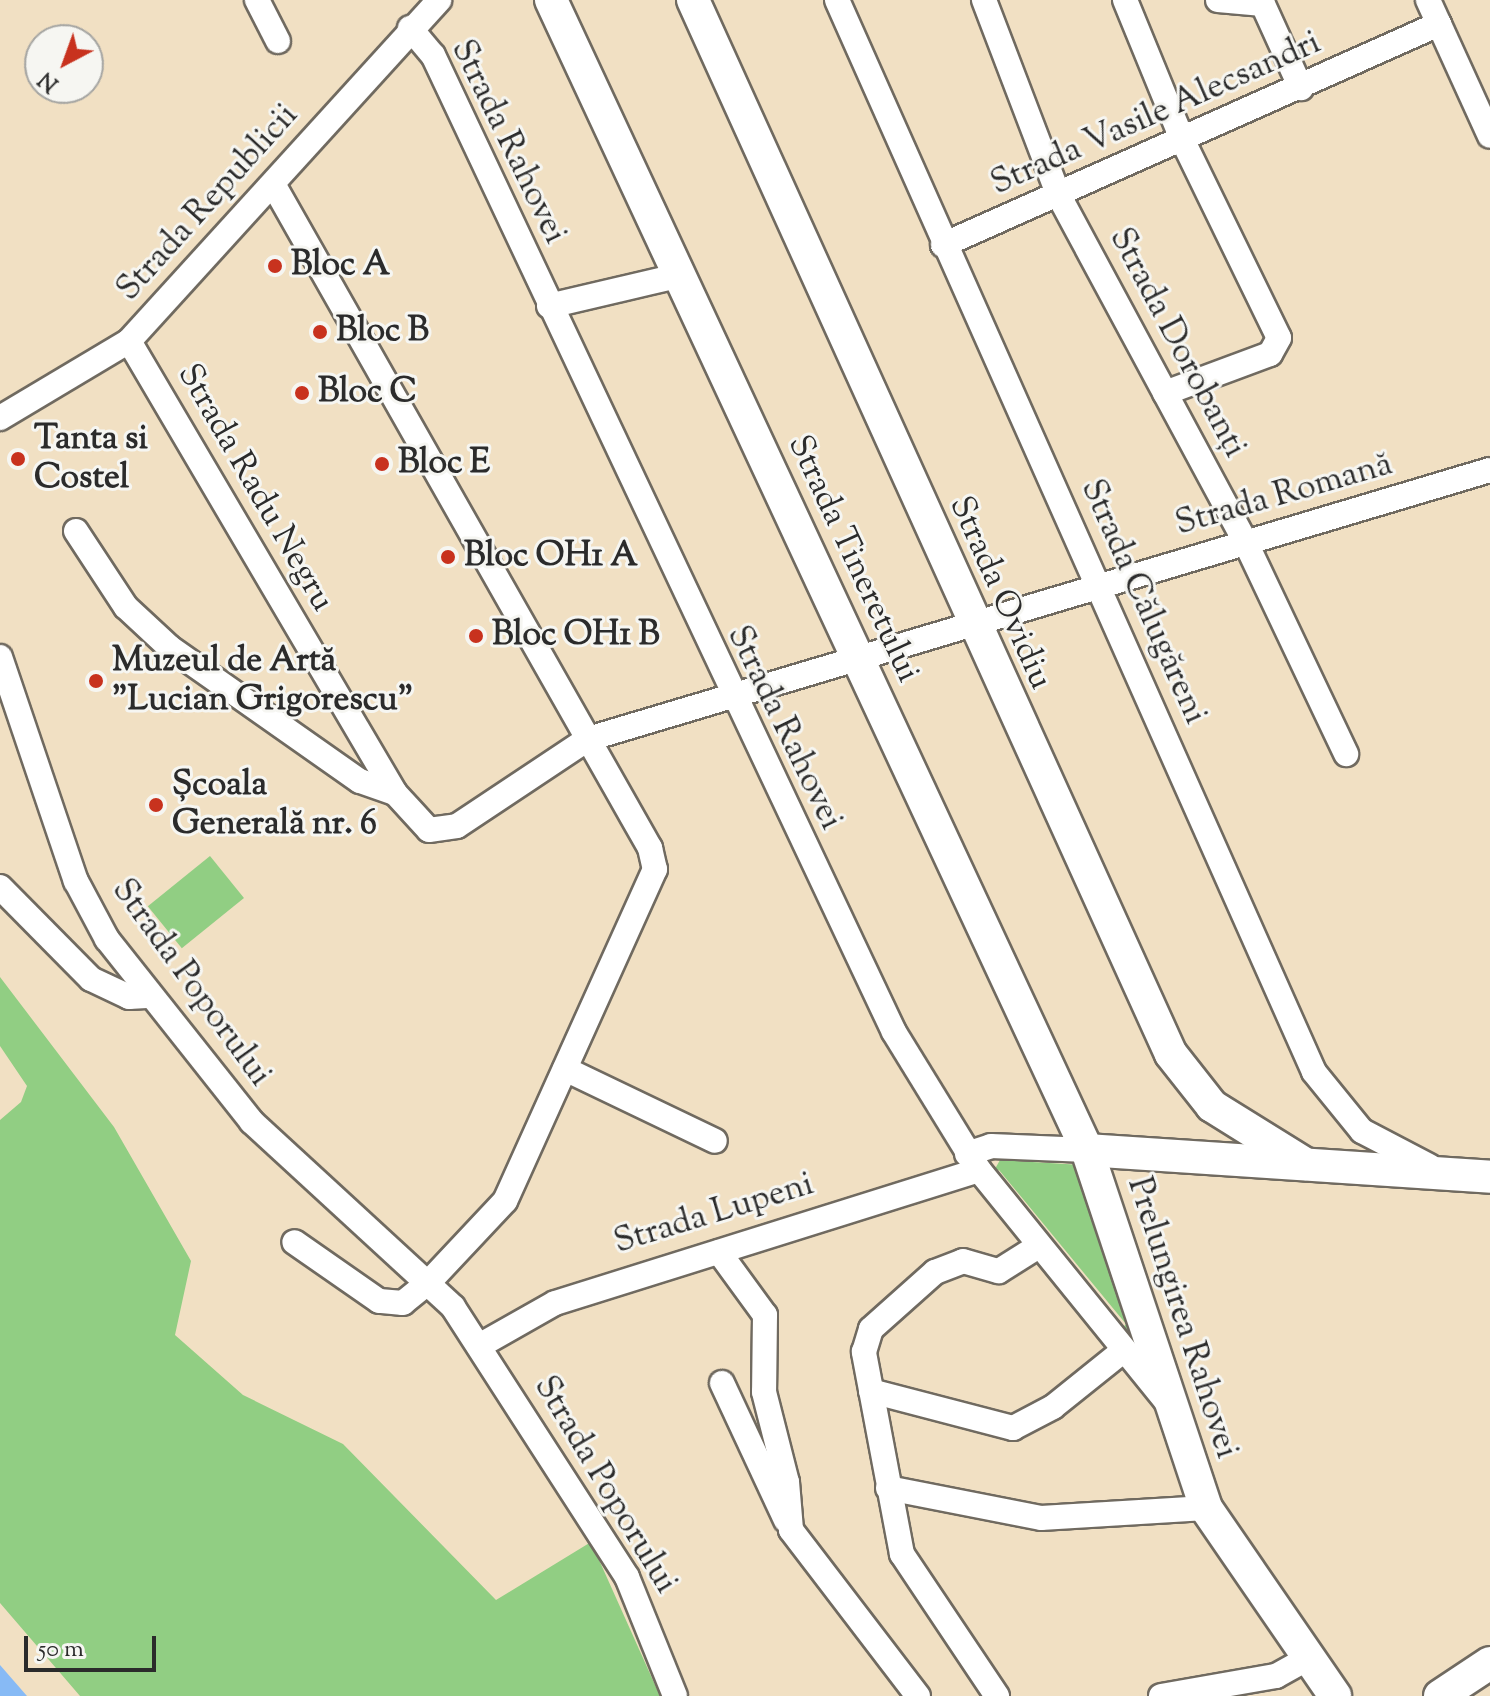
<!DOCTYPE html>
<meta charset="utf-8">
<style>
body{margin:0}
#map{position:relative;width:1490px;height:1696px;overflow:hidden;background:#f1e0c3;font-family:"Sorts Mill Goudy",serif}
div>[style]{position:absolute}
.green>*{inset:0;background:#91ce83;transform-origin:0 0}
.water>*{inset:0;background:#87baf5}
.roads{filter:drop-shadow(2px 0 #706a60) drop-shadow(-2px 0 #706a60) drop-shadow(0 2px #706a60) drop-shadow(0 -2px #706a60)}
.minor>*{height:24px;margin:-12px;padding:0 12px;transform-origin:12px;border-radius:12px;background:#fff}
.major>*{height:32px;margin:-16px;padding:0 16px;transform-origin:16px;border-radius:16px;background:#fff}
.dots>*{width:22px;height:22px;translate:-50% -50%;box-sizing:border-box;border:4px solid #f6f6f2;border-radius:50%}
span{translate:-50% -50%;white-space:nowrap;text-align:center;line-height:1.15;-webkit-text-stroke:6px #f6f6f2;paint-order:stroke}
.street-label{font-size:34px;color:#2b2b2b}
.poi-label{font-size:34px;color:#2b2b2b;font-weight:700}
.left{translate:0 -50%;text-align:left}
.north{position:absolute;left:24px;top:24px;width:80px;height:80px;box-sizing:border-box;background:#f6f6f2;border:2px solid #a5a5a2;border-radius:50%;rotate:221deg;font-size:22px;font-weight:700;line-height:32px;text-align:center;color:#2b2b2b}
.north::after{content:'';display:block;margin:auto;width:28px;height:36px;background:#c8321e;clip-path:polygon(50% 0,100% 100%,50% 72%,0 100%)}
.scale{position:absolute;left:24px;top:1636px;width:132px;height:36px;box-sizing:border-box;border:4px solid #2b2b2b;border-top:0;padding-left:10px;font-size:24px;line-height:28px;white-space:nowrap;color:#2b2b2b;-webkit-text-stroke:6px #f6f6f2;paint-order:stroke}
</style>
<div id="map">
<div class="green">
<i style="left:210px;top:856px;width:54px;height:80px;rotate:51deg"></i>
<i style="clip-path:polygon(0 977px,114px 1127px,191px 1261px,175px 1335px,243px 1395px,343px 1444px,496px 1600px,591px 1542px,660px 1696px,80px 1696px,0 1603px,0 1120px,21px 1102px,27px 1086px,0 1046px)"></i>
<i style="clip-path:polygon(1000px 1160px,1082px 1165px,1140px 1328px,1127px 1339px,1120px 1331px,1126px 1324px,999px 1170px,991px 1176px)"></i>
</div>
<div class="water">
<i style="clip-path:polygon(0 1665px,27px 1696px,0 1696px)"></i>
</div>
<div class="roads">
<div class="minor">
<i style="left:257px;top:0;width:46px;rotate:62.9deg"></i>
<i style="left:837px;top:0;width:1173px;rotate:66.01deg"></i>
<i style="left:1314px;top:1072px;width:76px;rotate:50.9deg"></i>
<i style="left:1362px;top:1131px;width:76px;rotate:27.6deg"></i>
<i style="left:984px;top:0;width:208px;rotate:69.1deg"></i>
<i style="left:1058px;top:194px;width:394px;rotate:61.7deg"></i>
<i style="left:1245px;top:541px;width:236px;rotate:64.6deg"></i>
<i style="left:1125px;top:0;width:150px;rotate:67.7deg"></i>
<i style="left:1182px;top:139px;width:221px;rotate:64deg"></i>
<i style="left:1279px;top:338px;width:18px;rotate:119deg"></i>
<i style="left:1270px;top:354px;width:112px;rotate:159.6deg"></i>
<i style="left:1218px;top:0;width:45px;rotate:5.1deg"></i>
<i style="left:1261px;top:0;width:97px;rotate:65.6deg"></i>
<i style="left:1428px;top:0;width:149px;rotate:65.5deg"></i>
<i style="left:410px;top:28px;width:35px;rotate:50deg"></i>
<i style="left:433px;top:55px;width:1080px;rotate:64.74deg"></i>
<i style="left:894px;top:1032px;width:162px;rotate:58.4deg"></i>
<i style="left:979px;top:1170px;width:300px;rotate:51deg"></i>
<i style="left:273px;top:184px;width:764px;rotate:60.41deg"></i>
<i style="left:650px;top:848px;width:22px;rotate:77deg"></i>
<i style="left:655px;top:869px;width:364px;rotate:114.3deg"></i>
<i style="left:505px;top:1201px;width:110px;rotate:133.2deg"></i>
<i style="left:430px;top:1281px;width:35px;rotate:141deg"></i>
<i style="left:403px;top:1303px;width:24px;rotate:-175deg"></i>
<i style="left:379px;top:1301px;width:103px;rotate:-145.2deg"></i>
<i style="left:943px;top:245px;width:543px;rotate:-24.02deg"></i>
<i style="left:549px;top:306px;width:136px;rotate:-13.2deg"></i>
<i style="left:129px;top:341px;width:524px;rotate:59.52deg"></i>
<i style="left:395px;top:793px;width:50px;rotate:47.4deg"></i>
<i style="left:429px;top:830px;width:28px;rotate:-8deg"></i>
<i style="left:457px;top:826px;width:157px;rotate:-33.6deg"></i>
<i style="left:588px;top:739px;width:941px;rotate:-16.61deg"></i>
<i style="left:0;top:418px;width:150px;rotate:-30.8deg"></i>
<i style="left:129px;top:341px;width:461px;rotate:-47.7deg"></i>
<i style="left:76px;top:531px;width:91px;rotate:56.7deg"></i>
<i style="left:126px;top:607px;width:59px;rotate:42.9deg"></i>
<i style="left:169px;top:647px;width:233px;rotate:35.1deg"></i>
<i style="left:360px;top:781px;width:37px;rotate:19deg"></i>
<i style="left:0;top:657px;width:237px;rotate:71.3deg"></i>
<i style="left:76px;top:881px;width:66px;rotate:61.9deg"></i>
<i style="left:107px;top:939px;width:233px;rotate:51.6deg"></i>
<i style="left:252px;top:1122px;width:273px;rotate:42.6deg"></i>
<i style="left:453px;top:1307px;width:321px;rotate:57.2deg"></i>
<i style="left:627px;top:1577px;width:128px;rotate:68deg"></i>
<i style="left:0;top:887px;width:129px;rotate:45.3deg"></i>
<i style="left:91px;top:979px;width:42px;rotate:25.3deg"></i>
<i style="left:129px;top:997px;width:22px;rotate:-3deg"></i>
<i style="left:565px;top:1069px;width:166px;rotate:25.6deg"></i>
<i style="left:967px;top:1154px;width:25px;rotate:-18deg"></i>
<i style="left:991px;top:1146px;width:96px;rotate:2.4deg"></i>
<i style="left:719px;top:1252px;width:78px;rotate:53.9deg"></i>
<i style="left:765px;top:1315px;width:77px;rotate:90.7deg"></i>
<i style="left:764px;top:1392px;width:93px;rotate:75.7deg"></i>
<i style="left:787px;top:1482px;width:48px;rotate:85.2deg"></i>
<i style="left:791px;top:1530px;width:209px;rotate:52.6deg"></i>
<i style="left:479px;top:1346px;width:87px;rotate:-29.5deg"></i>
<i style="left:555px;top:1303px;width:444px;rotate:-17.4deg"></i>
<i style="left:722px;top:1383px;width:151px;rotate:65deg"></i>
<i style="left:871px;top:1391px;width:147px;rotate:14.6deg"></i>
<i style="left:1013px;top:1428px;width:45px;rotate:-27.7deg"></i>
<i style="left:1053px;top:1407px;width:90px;rotate:-38.7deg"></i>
<i style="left:888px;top:1488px;width:156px;rotate:11.1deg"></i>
<i style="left:1041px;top:1518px;width:165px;rotate:-3.5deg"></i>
<i style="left:997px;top:1696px;width:171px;rotate:-123.8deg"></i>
<i style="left:902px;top:1554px;width:206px;rotate:-100.7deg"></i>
<i style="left:864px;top:1352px;width:24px;rotate:-73deg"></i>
<i style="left:871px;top:1329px;width:86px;rotate:-41.7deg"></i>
<i style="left:935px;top:1272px;width:30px;rotate:-21deg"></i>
<i style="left:963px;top:1261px;width:37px;rotate:16deg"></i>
<i style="left:999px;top:1271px;width:45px;rotate:-32.3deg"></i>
<i style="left:1161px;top:1696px;width:117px;rotate:-9.9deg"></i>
<i style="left:1276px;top:1676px;width:37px;rotate:-29deg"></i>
</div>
<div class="major">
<i style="left:551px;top:0;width:1269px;rotate:65.01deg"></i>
<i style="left:1087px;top:1150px;width:377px;rotate:71.6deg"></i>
<i style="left:1206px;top:1508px;width:228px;rotate:55.5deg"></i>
<i style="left:693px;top:0;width:1157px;rotate:65.61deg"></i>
<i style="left:1171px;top:1054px;width:66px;rotate:51.7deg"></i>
<i style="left:1212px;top:1106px;width:110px;rotate:31.9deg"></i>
<i style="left:1087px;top:1150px;width:404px;rotate:3.8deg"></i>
<i style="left:1440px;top:1696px;width:60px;rotate:-33.4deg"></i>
</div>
</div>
<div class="dots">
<i style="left:275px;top:266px;background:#c8321e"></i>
<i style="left:320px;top:332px;background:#c8321e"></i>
<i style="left:302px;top:393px;background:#c8321e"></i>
<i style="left:18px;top:459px;background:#c8321e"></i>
<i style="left:382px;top:464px;background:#c8321e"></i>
<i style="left:448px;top:557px;background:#c8321e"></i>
<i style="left:476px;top:636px;background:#c8321e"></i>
<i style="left:96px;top:681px;background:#c8321e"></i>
<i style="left:156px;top:805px;background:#c8321e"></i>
</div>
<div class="street-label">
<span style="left:1156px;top:114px;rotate:-24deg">Strada Vasile Alecsandri</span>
<span style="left:508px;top:142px;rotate:64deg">Strada Rahovei</span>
<span style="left:208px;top:203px;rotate:-48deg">Strada Republicii</span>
<span style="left:1177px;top:343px;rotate:62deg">Strada Dorobanți</span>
<span style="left:255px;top:488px;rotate:60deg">Strada Radu Negru</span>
<span style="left:1284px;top:495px;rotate:-16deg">Strada Romană</span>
<span style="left:853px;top:559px;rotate:65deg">Strada Tineretului</span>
<span style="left:1000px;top:593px;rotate:66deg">Strada Ovidiu</span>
<span style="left:1143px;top:602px;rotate:66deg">Strada Călugăreni</span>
<span style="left:784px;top:728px;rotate:64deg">Strada Rahovei</span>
<span style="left:191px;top:983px;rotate:54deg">Strada Poporului</span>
<span style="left:714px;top:1214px;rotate:-17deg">Strada Lupeni</span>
<span style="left:1182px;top:1318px;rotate:72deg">Prelungirea Rahovei</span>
<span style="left:605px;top:1485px;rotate:59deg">Strada Poporului</span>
</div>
<div class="poi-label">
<span class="left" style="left:291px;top:266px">Bloc A</span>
<span class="left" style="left:336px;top:332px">Bloc B</span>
<span class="left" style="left:318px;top:393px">Bloc C</span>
<span class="left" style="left:34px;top:459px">Tanta si<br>Costel</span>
<span class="left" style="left:398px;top:464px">Bloc E</span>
<span class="left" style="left:464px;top:557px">Bloc OH1 A</span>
<span class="left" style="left:492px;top:636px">Bloc OH1 B</span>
<span class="left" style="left:112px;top:681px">Muzeul de Artă<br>"Lucian Grigorescu"</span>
<span class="left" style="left:172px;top:805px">Școala<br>Generală nr. 6</span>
</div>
<div class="north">N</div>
<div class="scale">50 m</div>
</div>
